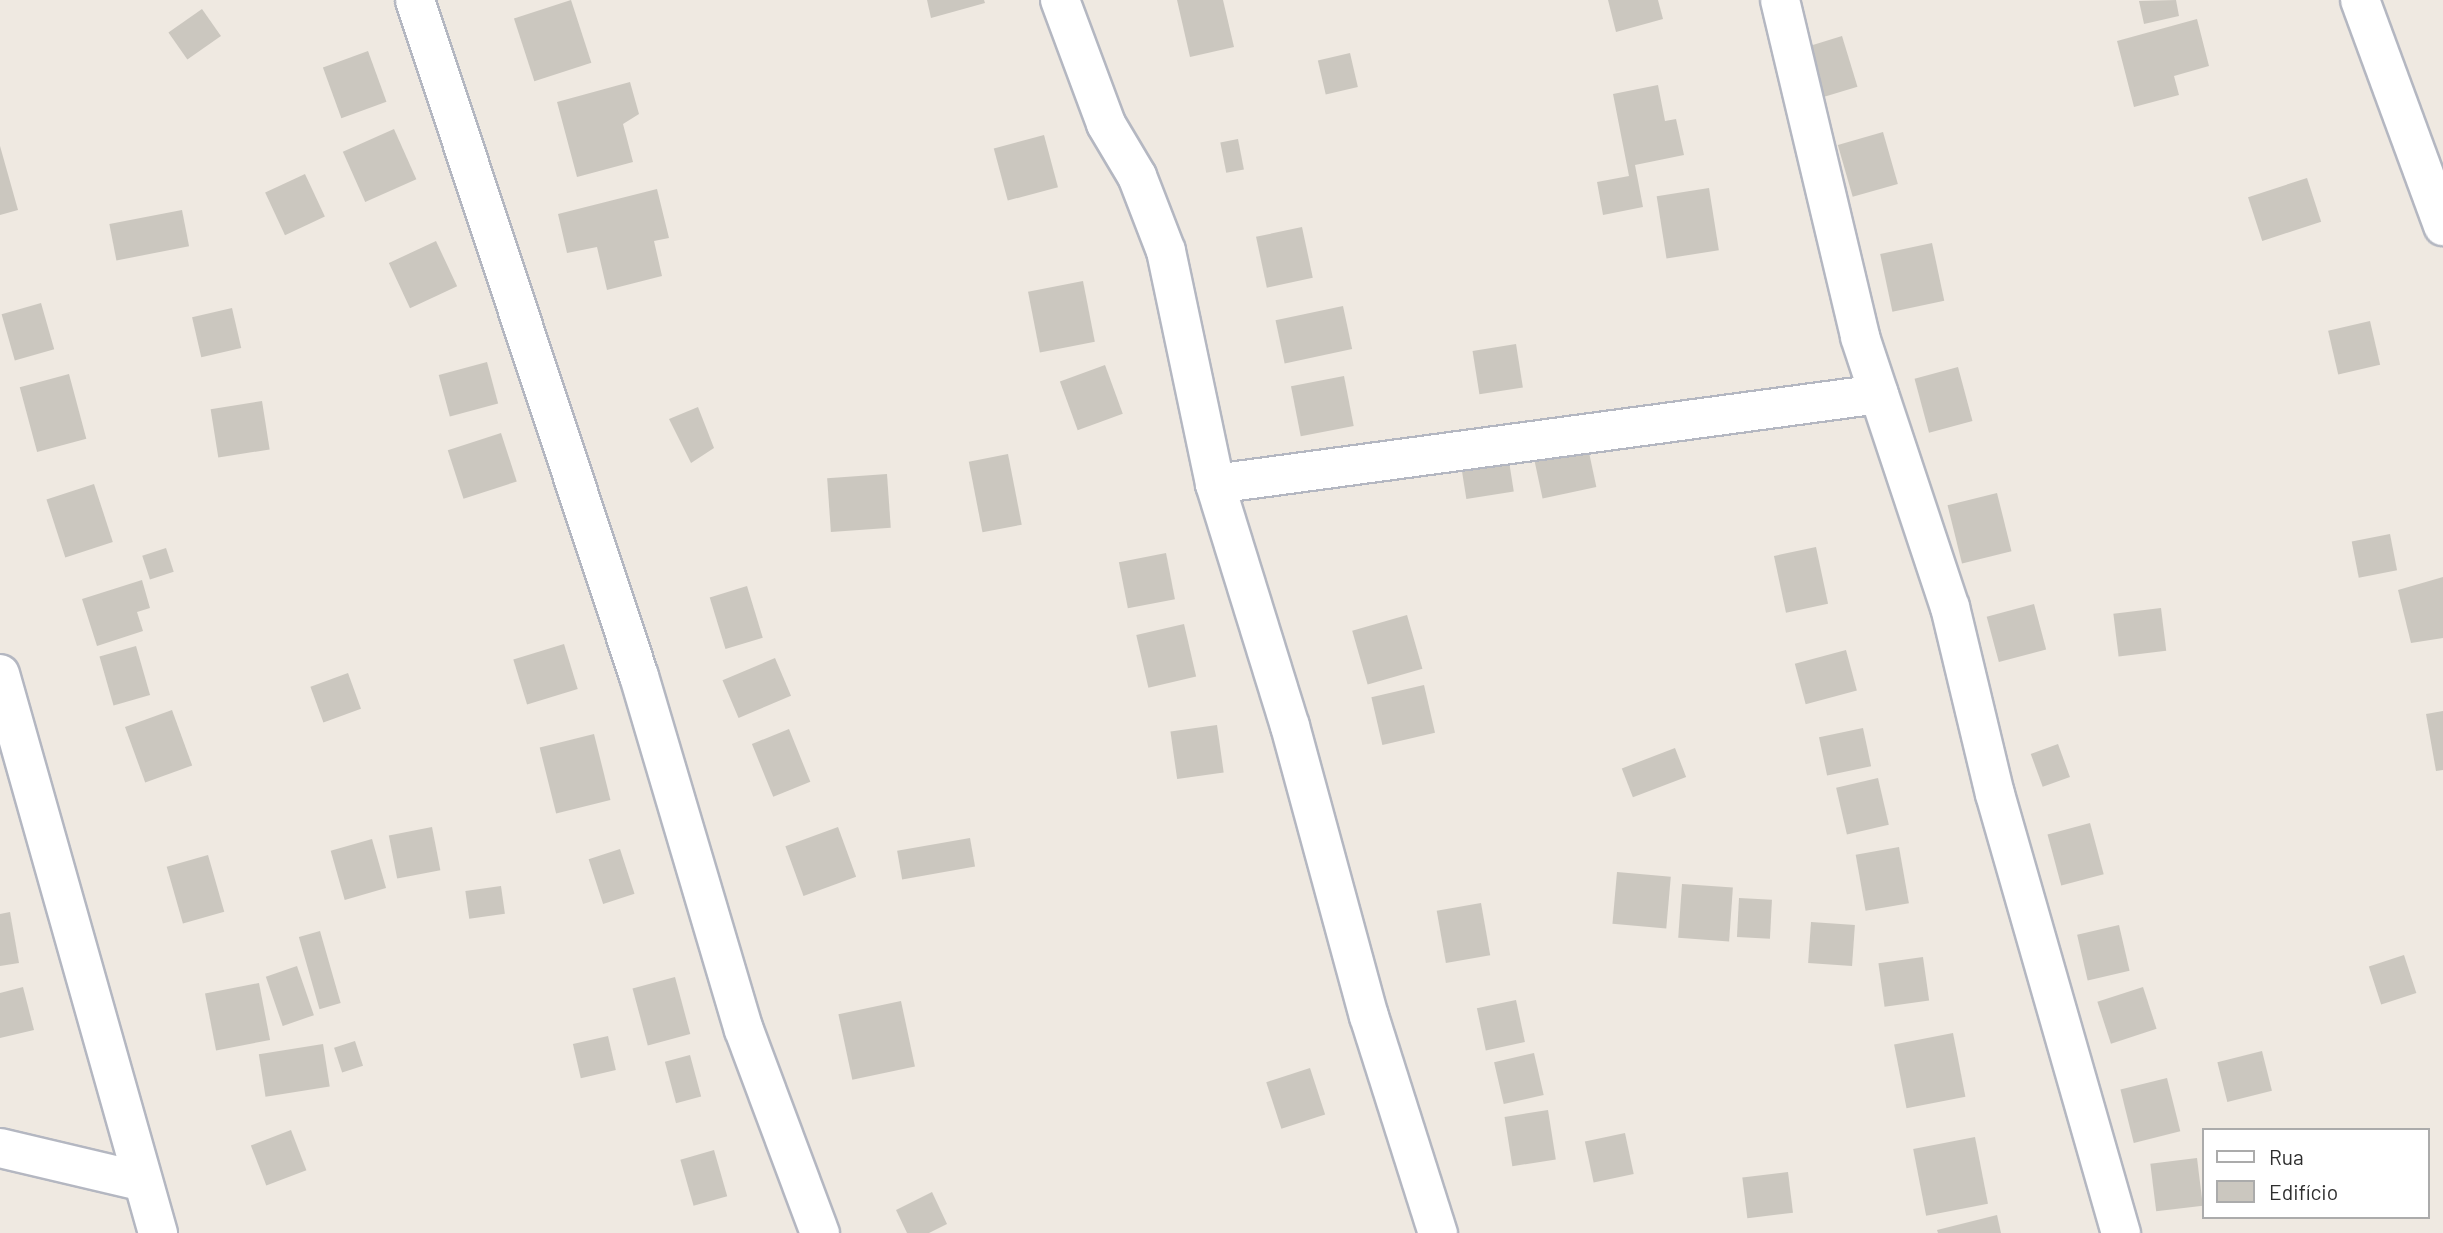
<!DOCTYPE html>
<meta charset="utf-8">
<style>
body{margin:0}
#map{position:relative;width:2443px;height:1233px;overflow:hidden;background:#efe9e1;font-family:Barlow,sans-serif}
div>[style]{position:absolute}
.building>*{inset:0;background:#cbc7bf;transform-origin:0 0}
.roads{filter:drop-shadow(2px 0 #b4b7c1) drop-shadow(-2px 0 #b4b7c1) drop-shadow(0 2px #b4b7c1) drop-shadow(0 -2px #b4b7c1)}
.street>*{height:38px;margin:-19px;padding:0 19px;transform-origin:19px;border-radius:19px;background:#fff}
span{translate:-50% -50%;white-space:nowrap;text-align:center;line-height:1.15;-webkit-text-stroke:5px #fff;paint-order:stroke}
.legend{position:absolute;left:2202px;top:1128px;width:228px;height:91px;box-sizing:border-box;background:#fff;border:2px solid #ababab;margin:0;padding:9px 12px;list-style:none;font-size:21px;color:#2e2e2e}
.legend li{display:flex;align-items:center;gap:14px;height:35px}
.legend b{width:35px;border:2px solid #ababab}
</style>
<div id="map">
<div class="building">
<i style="left:571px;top:0;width:66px;height:60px;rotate:72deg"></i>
<i style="clip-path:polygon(927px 0,984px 0,985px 3px,931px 18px)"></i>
<i style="clip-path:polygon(1177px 0,1223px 0,1234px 47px,1190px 57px)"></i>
<i style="clip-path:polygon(1608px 0,1658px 0,1663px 19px,1616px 32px)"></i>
<i style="clip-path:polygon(2176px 0,2179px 16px,2144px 24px,2139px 1px)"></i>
<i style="left:202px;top:9px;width:33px;height:41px;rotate:55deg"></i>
<i style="clip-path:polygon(2197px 19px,2209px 66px,2174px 76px,2179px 95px,2134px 107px,2117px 41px)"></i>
<i style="left:1842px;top:36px;width:53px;height:39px;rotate:73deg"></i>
<i style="left:368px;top:51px;width:54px;height:48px;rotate:70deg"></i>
<i style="left:1350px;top:53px;width:35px;height:33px;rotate:77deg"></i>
<i style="clip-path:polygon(630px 82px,639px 114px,623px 124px,633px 162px,577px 177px,557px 102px)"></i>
<i style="clip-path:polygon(1658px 85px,1665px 121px,1676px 119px,1684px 155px,1635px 165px,1643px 207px,1603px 215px,1597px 182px,1629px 176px,1613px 94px)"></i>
<i style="left:394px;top:129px;width:55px;height:56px;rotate:66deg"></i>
<i style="left:1883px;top:132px;width:54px;height:47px;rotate:74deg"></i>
<i style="left:1044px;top:135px;width:54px;height:52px;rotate:75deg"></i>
<i style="left:1238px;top:139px;width:31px;height:18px;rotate:79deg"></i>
<i style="clip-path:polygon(0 146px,18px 210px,0 215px)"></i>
<i style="left:305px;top:174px;width:47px;height:44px;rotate:65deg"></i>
<i style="left:2307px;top:178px;width:46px;height:62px;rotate:72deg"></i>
<i style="left:1709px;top:188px;width:63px;height:53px;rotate:81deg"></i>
<i style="clip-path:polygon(657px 189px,669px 238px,654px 241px,662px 276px,607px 290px,597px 247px,567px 253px,558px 214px)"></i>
<i style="left:182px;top:210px;width:37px;height:74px;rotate:79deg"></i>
<i style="left:1302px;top:227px;width:52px;height:47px;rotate:78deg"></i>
<i style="left:436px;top:241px;width:50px;height:52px;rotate:65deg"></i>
<i style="left:1932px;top:243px;width:59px;height:53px;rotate:78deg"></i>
<i style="left:1083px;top:281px;width:62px;height:56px;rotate:79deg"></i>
<i style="left:41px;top:303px;width:48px;height:41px;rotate:74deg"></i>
<i style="left:1343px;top:306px;width:44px;height:69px;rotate:78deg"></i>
<i style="left:232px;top:308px;width:41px;height:41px;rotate:77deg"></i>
<i style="left:2370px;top:321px;width:45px;height:43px;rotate:77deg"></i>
<i style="left:1516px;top:344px;width:44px;height:44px;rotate:81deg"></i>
<i style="left:487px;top:362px;width:43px;height:50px;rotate:75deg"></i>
<i style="left:1105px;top:365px;width:52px;height:48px;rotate:70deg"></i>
<i style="left:1958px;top:367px;width:56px;height:45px;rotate:75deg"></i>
<i style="left:69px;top:374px;width:67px;height:51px;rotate:75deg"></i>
<i style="left:1344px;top:376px;width:51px;height:54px;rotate:79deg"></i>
<i style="left:262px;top:401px;width:49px;height:52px;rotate:81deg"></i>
<i style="clip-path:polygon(698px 407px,714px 448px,691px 463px,669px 419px)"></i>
<i style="left:501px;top:433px;width:51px;height:56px;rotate:72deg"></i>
<i style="left:1587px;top:443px;width:45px;height:55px;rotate:78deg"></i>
<i style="left:1008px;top:454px;width:72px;height:40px;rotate:79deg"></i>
<i style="left:1508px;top:455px;width:37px;height:48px;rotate:81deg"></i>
<i style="left:887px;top:474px;width:54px;height:60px;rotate:86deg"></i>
<i style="left:94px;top:484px;width:61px;height:50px;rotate:72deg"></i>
<i style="left:1997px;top:493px;width:60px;height:51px;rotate:76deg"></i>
<i style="left:2390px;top:534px;width:37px;height:39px;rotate:79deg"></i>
<i style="left:1816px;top:547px;width:58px;height:43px;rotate:78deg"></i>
<i style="left:166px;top:548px;width:25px;height:25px;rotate:72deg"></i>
<i style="left:1166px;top:553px;width:47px;height:48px;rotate:79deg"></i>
<i style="clip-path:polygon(2443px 577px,2443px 638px,2411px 643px,2398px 590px)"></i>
<i style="clip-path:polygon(142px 580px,150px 608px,137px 612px,143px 631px,97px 646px,82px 599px)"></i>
<i style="left:747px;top:586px;width:54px;height:39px;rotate:73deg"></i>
<i style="left:2034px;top:604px;width:47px;height:49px;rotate:75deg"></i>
<i style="left:2161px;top:608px;width:43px;height:48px;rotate:83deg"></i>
<i style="left:1407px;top:615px;width:56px;height:57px;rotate:74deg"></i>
<i style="left:1184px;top:624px;width:54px;height:49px;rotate:77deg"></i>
<i style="left:564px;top:644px;width:47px;height:53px;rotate:73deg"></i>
<i style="left:136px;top:646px;width:51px;height:38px;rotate:74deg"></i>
<i style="left:1846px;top:650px;width:42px;height:53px;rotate:75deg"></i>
<i style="left:775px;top:658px;width:41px;height:57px;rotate:67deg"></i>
<i style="left:348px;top:673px;width:38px;height:40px;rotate:70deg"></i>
<i style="left:1424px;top:685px;width:49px;height:54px;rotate:77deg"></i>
<i style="left:172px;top:710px;width:59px;height:50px;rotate:70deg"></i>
<i style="clip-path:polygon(2443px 711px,2443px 770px,2436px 771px,2426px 714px)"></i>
<i style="left:1217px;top:725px;width:48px;height:47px;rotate:82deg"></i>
<i style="left:1863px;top:728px;width:39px;height:45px;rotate:78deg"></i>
<i style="left:789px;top:729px;width:57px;height:40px;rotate:68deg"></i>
<i style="left:594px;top:734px;width:68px;height:56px;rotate:76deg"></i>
<i style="left:2058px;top:744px;width:35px;height:29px;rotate:70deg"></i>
<i style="left:1675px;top:748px;width:31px;height:57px;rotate:69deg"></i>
<i style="left:1878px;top:778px;width:48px;height:43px;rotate:77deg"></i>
<i style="left:2090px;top:823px;width:53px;height:44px;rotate:75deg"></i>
<i style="left:432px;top:827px;width:44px;height:44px;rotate:79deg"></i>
<i style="left:838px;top:827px;width:53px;height:56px;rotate:70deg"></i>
<i style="left:970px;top:838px;width:29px;height:74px;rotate:80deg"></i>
<i style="left:372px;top:839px;width:51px;height:43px;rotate:74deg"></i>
<i style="left:1899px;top:847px;width:57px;height:44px;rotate:80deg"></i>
<i style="left:620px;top:849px;width:47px;height:33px;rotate:72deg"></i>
<i style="left:208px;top:855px;width:59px;height:43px;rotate:74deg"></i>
<i style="left:1617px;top:872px;width:54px;height:52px;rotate:5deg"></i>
<i style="left:1682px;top:884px;width:51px;height:54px;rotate:4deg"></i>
<i style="left:501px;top:886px;width:28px;height:36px;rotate:82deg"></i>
<i style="left:1739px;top:898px;width:33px;height:39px;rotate:3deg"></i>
<i style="left:1481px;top:903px;width:53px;height:45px;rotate:80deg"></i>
<i style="clip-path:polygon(10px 912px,19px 963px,0 966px,0 914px)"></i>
<i style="left:1811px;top:922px;width:44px;height:41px;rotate:4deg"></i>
<i style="left:2119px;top:925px;width:47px;height:43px;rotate:77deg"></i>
<i style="left:320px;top:931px;width:75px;height:22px;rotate:74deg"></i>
<i style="left:2404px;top:955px;width:40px;height:37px;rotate:72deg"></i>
<i style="left:1923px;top:957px;width:44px;height:45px;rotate:82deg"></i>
<i style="left:297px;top:966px;width:52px;height:33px;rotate:71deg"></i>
<i style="left:675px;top:977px;width:59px;height:44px;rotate:75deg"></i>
<i style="left:259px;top:983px;width:58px;height:55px;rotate:79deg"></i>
<i style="clip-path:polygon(23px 987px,34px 1030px,0 1038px,0 993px)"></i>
<i style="left:2143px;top:987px;width:44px;height:48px;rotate:72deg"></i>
<i style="left:1516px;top:1000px;width:43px;height:40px;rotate:78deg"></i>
<i style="left:901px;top:1001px;width:67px;height:64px;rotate:78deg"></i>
<i style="left:1953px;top:1033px;width:65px;height:60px;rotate:79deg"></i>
<i style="left:608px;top:1036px;width:35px;height:36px;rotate:77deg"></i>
<i style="left:355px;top:1041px;width:26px;height:22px;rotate:72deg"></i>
<i style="left:323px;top:1044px;width:43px;height:65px;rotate:81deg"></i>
<i style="left:2262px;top:1051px;width:41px;height:46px;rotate:76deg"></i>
<i style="left:1534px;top:1053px;width:43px;height:41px;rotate:77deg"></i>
<i style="left:690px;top:1055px;width:43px;height:26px;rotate:75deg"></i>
<i style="left:1310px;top:1068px;width:49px;height:46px;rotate:72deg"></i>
<i style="left:2167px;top:1078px;width:55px;height:48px;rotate:76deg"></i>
<i style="left:1548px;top:1110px;width:50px;height:44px;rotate:81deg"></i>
<i style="left:291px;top:1130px;width:43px;height:43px;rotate:69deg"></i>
<i style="left:1625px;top:1133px;width:42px;height:41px;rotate:78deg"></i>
<i style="left:1975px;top:1137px;width:68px;height:63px;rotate:79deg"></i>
<i style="left:714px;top:1150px;width:48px;height:35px;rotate:74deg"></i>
<i style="left:2197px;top:1158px;width:48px;height:47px;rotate:83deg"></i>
<i style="left:1788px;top:1172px;width:41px;height:46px;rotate:83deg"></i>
<i style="clip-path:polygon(932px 1192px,947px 1224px,929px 1233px,907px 1233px,896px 1210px)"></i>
<i style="clip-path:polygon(1997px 1215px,2001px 1233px,1938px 1233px,1937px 1230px)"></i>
</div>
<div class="roads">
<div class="street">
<i style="left:415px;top:0;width:712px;rotate:71.67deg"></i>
<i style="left:639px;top:676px;width:369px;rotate:73.5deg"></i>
<i style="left:744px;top:1030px;width:217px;rotate:69.5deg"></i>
<i style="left:1060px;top:0;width:132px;rotate:69.6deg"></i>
<i style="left:1106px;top:124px;width:61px;rotate:59.2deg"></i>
<i style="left:1137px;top:176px;width:80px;rotate:68.9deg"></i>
<i style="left:1166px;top:251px;width:238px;rotate:78.1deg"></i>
<i style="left:1215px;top:484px;width:253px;rotate:72.8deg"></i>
<i style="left:1290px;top:726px;width:301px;rotate:74.8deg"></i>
<i style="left:1369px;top:1016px;width:228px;rotate:72.4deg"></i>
<i style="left:1780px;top:0;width:346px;rotate:76.6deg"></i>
<i style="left:1860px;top:337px;width:285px;rotate:71.6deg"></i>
<i style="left:1950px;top:607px;width:192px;rotate:76.5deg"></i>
<i style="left:1995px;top:794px;width:457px;rotate:74deg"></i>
<i style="left:2360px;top:0;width:241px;rotate:69.8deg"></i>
<i style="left:1215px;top:484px;width:670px;rotate:-7.72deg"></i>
<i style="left:0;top:674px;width:581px;rotate:74.22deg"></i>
<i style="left:0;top:1148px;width:144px;rotate:13.3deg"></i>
</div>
</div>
<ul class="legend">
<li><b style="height:9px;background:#fff"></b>Rua</li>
<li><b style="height:19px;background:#cbc7bf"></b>Edifício</li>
</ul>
</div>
